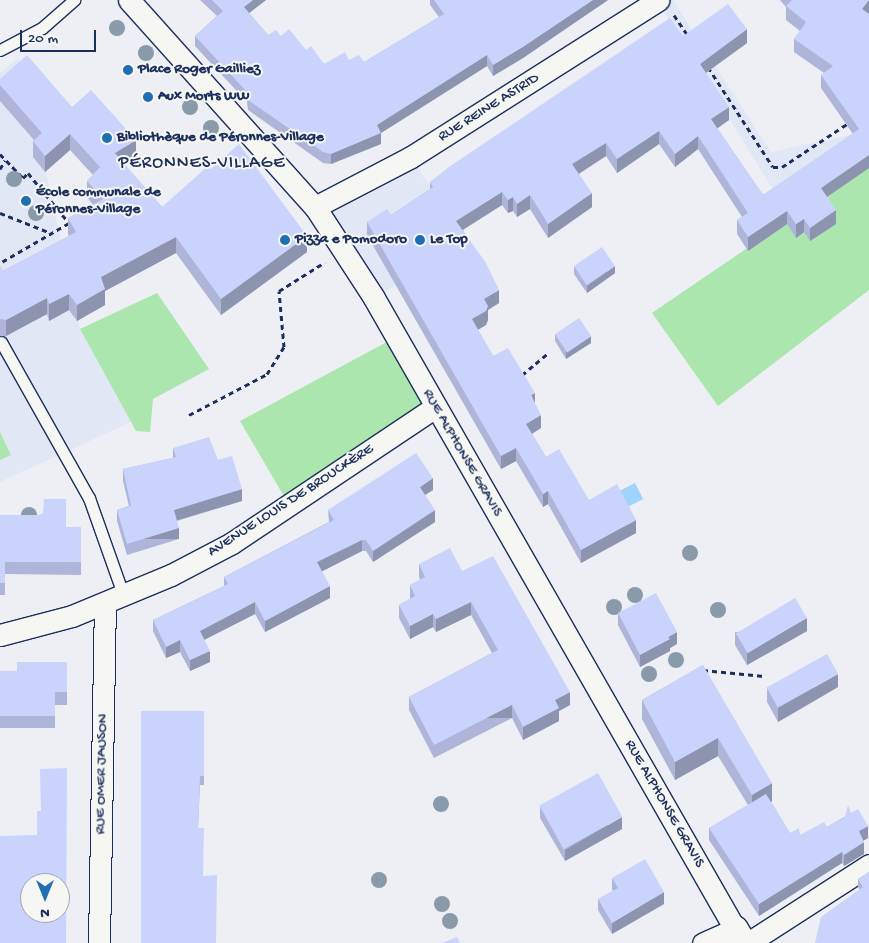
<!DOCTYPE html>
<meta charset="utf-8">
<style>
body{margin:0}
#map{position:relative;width:869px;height:943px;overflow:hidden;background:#edeff4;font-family:"Gochi Hand",sans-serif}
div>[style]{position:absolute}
.built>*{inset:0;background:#e2e7f6}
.green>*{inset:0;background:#aae6ad}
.water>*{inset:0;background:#a0d4fe;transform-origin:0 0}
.path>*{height:3px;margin-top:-1.5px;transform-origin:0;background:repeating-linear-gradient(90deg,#1b2f5e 0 5px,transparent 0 9px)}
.roads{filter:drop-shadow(1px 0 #1b2f5e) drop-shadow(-1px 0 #1b2f5e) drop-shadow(0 1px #1b2f5e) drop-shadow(0 -1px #1b2f5e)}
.service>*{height:11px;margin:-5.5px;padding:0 5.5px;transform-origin:5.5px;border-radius:5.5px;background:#f6f6f2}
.minor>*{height:21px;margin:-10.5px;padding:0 10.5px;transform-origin:10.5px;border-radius:10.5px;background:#f6f6f2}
.tertiary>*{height:26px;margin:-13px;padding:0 13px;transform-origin:13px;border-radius:13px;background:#f6f6f2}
.trees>*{width:16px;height:16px;margin:-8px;border-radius:50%;background:#899aaa}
.wall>*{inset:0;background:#aeb5d8}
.shaded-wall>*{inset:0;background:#8d94b0;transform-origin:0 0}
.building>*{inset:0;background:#cad3fb;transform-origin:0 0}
.dots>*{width:14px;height:14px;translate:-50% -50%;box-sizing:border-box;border:2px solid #f6f6f2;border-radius:50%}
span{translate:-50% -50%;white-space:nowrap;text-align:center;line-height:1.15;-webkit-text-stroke:4px #f6f6f2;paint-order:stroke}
.poi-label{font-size:15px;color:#1b2f5e;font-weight:700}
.left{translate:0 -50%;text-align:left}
.street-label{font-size:15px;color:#1b2f5e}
.quarter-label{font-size:18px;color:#1b2f5e;letter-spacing:1px}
.north{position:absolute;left:20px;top:873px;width:50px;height:50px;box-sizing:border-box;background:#f6f6f2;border:1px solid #9ea6b7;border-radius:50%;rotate:180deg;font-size:14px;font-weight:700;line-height:20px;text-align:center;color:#1b2f5e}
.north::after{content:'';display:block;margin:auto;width:18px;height:22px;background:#1f6fb2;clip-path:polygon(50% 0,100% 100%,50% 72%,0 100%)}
.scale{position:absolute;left:20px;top:30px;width:76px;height:22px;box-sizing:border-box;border:2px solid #1b2f5e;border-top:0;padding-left:6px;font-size:15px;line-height:18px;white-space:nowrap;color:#1b2f5e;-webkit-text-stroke:4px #f6f6f2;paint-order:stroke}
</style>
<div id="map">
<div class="built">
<i style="clip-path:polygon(673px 0,771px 152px,869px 131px,788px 214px,657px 1px)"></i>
<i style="clip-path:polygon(18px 58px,23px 64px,80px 329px,131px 422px,0 482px,0 73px)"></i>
<i style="clip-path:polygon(411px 157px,468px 244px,374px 298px,315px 207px)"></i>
</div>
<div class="green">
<i style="clip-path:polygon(869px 165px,869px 290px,718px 406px,652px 313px)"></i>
<i style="clip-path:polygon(157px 293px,209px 369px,153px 399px,150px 432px,136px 431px,80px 329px)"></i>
<i style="clip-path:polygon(396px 337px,435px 407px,289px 505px,240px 421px)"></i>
<i style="clip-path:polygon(0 432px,11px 455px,0 460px)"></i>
</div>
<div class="water">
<i style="left:635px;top:483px;width:18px;height:31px;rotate:63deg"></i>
</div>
<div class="path">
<i style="left:674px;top:15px;width:27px;rotate:56deg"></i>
<i style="left:708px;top:67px;width:119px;rotate:57deg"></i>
<i style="left:773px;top:167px;width:9px"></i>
<i style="left:782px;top:167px;width:82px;rotate:-33.5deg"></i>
<i style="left:0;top:154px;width:33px;rotate:46deg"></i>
<i style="left:23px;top:178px;width:7px;rotate:-45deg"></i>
<i style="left:28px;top:173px;width:65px;rotate:50.6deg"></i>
<i style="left:69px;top:223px;width:80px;rotate:149.9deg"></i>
<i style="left:0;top:169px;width:10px;rotate:-61deg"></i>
<i style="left:0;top:213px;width:55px;rotate:21.4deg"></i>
<i style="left:522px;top:375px;width:34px;rotate:-40deg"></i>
<i style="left:189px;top:415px;width:88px;rotate:-27.7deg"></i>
<i style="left:267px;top:374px;width:32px;rotate:-58deg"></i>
<i style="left:284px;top:347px;width:56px;rotate:-95.1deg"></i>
<i style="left:279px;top:291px;width:54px;rotate:-32.2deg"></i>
<i style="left:703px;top:670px;width:61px;rotate:5.6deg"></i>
</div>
<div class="roads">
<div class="service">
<i style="left:0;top:50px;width:47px;rotate:-27.6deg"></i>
<i style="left:42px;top:28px;width:43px;rotate:-41.2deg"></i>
<i style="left:1px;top:342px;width:179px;rotate:60.6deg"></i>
<i style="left:89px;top:498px;width:105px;rotate:70.5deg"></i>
</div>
<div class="minor">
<i style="left:129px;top:0;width:278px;rotate:48.1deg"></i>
<i style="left:315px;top:207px;width:108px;rotate:57deg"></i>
<i style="left:374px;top:298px;width:727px;rotate:60.23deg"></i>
<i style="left:735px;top:929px;width:35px;rotate:156deg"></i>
<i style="left:315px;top:207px;width:108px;rotate:-27.5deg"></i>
<i style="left:411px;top:157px;width:293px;rotate:-32.4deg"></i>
<i style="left:0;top:635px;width:74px;rotate:-14.8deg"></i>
<i style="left:72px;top:616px;width:107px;rotate:-22.5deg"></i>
<i style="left:171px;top:575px;width:69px;rotate:-27.7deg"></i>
<i style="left:232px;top:543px;width:244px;rotate:-33.8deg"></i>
<i style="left:99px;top:943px;width:338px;rotate:-89deg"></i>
<i style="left:748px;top:943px;width:144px;rotate:-32.8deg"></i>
</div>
<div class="tertiary">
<i style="left:735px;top:929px;width:16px;rotate:60deg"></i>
</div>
</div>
<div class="trees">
<i style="left:117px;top:28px"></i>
<i style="left:146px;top:53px"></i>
<i style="left:190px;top:107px"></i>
<i style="left:211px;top:128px"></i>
<i style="left:14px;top:179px"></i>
<i style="left:36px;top:213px"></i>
<i style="left:29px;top:515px"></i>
<i style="left:690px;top:553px"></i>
<i style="left:635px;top:595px"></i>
<i style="left:614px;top:607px"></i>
<i style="left:718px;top:610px"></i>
<i style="left:676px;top:660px"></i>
<i style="left:649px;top:674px"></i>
<i style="left:441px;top:804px"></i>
<i style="left:379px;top:880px"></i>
<i style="left:442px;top:904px"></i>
<i style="left:450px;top:921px"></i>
</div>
<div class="wall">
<i style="clip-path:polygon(200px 0,266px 0,249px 13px,268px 35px,281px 36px,306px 50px,324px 64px,349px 60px,364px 62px,439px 17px,430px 5px,430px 0,608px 0,523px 58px,493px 76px,487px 66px,381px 133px,381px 144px,331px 164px,323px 163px,248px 110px,247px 102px,195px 46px,195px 36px,217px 16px)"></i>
<i style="clip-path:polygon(780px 0,869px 0,869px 168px,827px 197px,836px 224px,810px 241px,804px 232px,796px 238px,787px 224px,748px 251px,737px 234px,737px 220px,742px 217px,698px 149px,675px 167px,659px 144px,617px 173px,606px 156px,579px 174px,592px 207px,548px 238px,530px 209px,517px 217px,513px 211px,508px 213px,502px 205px,463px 230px,499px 303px,488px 310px,488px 320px,486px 325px,478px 330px,493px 356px,535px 404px,541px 428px,532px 434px,546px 457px,589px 500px,636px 533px,581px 563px,548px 504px,543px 507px,516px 461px,501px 469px,367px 235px,367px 222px,391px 215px,430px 189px,430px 182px,683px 36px,747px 43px,706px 73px,729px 120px,717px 128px,763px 195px,853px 134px,821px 88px,821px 75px,824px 73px,794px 52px,794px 39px,800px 31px,786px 20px,786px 7px)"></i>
<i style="clip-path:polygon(0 79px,72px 107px,136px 156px,124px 164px,162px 207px,211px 169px,307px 252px,221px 315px,176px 253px,105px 291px,105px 305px,77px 321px,69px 310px,49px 321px,47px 314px,6px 336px,0 336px,0 266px,3px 271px,69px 236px,68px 234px,68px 218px,93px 205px,87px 197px,87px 181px,93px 175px,70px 150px,45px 172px,33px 157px,33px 141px,34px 140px,0 101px)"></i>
<i style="clip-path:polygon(574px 267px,615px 273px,587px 293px,574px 274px)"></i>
<i style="clip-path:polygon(555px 334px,591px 343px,566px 359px,555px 341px)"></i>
<i style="clip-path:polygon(173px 448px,218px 460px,242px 501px,177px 521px,179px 539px,127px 555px,117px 521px,117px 510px,129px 506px,123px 481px,123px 469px,173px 458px)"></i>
<i style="clip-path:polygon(433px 490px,425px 495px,435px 522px,373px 562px,366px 551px,362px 551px,322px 571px,330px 598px,265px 632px,255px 614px,204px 640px,210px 662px,190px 671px,180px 652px,166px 658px,153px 631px,153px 620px,224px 586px,224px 577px,329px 522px,328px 510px)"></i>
<i style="clip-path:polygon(0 515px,66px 527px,81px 527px,81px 575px,5px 574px,5px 595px,0 595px)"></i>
<i style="clip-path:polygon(419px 564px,462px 571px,570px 705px,559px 711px,559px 721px,523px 740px,512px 718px,434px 758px,409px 710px,409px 697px,492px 653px,471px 615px,436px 632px,433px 627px,410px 639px,399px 618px,399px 605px,410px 599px,410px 585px,420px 580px,419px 577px)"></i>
<i style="clip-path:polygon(618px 613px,677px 644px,670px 648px,670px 651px,640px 667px,618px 625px)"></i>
<i style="clip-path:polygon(807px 631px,747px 665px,735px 645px,735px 632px)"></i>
<i style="clip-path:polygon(67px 662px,67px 705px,55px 705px,55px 728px,0 728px,0 671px,17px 671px)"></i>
<i style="clip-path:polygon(703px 665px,772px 801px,771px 802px,790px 833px,800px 835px,827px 827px,851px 813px,868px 838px,863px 841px,864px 854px,844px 866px,842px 863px,759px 916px,709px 840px,709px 828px,748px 805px,718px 756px,675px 780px,642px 719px,642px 700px)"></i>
<i style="clip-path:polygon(838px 687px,778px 722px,767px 702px,767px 688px)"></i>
<i style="clip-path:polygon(204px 711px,204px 785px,200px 785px,198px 828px,141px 943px)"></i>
<i style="clip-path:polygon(540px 806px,622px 829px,565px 861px,540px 818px)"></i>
<i style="clip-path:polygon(869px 872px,869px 943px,860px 890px,858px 887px,858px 879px)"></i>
<i style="clip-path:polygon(612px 878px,664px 904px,612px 934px,598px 910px,598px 899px,613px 891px,612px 889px)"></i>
</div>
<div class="shaded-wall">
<i style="clip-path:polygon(253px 0,266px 0,244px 17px,244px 7px)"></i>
<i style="clip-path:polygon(593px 0,608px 0,523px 58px,493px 76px,493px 65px)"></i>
<i style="clip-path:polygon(869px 0,869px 14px,862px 9px)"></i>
<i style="clip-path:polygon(747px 29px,747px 43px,700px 77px,700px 64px)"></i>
<i style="clip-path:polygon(487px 55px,487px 66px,381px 133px,381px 144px,331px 164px,331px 154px)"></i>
<i style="clip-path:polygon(729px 107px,729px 120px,711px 133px,711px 119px)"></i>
<i style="clip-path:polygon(659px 131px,659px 144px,617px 173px,617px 159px)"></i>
<i style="clip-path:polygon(70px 134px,70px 150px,45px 172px,45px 156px)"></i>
<i style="clip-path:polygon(698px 136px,698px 149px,675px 167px,675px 154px)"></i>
<i style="clip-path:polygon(136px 140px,136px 156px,115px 170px,115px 153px)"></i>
<i style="clip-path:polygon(606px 143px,606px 156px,572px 178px,572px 164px)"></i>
<i style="clip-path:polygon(869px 155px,869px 168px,821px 201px,821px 188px)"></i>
<i style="clip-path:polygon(502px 192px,502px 205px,456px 234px,456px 221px)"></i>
<i style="clip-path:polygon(592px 193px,592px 207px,548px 238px,548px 224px)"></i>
<i style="clip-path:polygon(530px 195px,530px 209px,517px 217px,517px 204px)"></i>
<i style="clip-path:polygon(513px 197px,513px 211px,508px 213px,508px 200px)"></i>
<i style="clip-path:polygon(836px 210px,836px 224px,810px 241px,810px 228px)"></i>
<i style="clip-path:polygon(787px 211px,787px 224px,748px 251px,748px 237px)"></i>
<i style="clip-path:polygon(804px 219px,804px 232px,796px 238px,796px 224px)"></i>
<i style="clip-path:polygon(307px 236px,307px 252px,221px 315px,221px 299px)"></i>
<i style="clip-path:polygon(176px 237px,176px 253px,105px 291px,105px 305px,77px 321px,77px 305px,101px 277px)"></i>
<i style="clip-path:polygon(615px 266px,615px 273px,587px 293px,587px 286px)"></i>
<i style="clip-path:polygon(499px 290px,499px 303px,488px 310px,488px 320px,486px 325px,472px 333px,472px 319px,484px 299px)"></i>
<i style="clip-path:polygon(69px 294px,69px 310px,49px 321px,49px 304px)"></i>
<i style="clip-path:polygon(47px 298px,47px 314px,6px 336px,6px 320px)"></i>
<i style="clip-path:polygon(591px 336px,591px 343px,566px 359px,566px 352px)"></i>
<i style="clip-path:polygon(535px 393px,535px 406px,531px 395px)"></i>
<i style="clip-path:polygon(541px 415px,541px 428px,526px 437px,526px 424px)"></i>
<i style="clip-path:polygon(516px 448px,516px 461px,501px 469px,501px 456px)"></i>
<i style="clip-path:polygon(433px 478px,433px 490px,420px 498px,420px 487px)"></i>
<i style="clip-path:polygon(242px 489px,242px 501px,174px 521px,174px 510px)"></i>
<i style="clip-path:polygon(548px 491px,548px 504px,543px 507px,543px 494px)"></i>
<i style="clip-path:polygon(435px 510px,435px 522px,373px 562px,373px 551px)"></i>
<i style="clip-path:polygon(636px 520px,636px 533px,581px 563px,581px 550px)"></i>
<i style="left:179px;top:528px;width:11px;height:54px;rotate:90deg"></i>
<i style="clip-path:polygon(362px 540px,362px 551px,317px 574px,317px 562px)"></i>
<i style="clip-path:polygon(330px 586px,330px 598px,265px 632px,265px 621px)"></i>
<i style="clip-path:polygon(255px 602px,255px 614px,200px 642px,200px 631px)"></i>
<i style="clip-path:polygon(471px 602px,471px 615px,436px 632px,436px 619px)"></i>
<i style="clip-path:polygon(433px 614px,433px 627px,410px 639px,410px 626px)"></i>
<i style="clip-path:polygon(807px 618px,807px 631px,747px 665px,747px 652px)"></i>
<i style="clip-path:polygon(677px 632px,677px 644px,670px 648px,670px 651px,640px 667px,640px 655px,668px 637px)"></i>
<i style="clip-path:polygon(180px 640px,180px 652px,166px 658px,166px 647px)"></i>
<i style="clip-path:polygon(210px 651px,210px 662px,190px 671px,190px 660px)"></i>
<i style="clip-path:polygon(838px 674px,838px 687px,778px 722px,778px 708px)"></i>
<i style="clip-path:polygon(570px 692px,570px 705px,559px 711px,559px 721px,523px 740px,523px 727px,555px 700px)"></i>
<i style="left:512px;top:705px;width:13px;height:88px;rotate:90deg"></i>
<i style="clip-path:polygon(718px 738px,718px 756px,675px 780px,675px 762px)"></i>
<i style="clip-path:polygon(772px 783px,772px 801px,752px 813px,752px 795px)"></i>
<i style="clip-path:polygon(622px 817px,622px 829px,565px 861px,565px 850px)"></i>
<i style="clip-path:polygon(868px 826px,868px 838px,859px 843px,859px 831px)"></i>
<i style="clip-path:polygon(864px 842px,864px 854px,844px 866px,844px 855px)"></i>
<i style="clip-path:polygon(842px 852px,842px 863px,759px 916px,759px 904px)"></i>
<i style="clip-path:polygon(664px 892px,664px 904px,612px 934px,612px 923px)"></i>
</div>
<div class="building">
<i style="clip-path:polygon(212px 0,253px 0,244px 7px,268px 35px,276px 30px,281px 36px,289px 29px,306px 50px,311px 46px,324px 64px,345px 52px,349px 60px,359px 55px,364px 62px,444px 14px,434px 0,593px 0,523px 47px,493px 65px,487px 55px,377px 125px,381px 133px,331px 154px,323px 152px,248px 100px,247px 92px,195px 36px,223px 11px)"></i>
<i style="clip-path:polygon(792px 0,869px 0,862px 9px,869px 14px,869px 155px,821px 188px,836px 210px,810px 228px,804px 219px,796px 224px,787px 211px,748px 237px,737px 220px,748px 213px,698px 136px,675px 154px,659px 131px,617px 159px,606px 143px,572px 164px,592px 193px,548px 224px,530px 195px,517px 204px,513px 197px,508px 200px,502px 192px,456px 221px,486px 263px,499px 290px,484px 299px,488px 306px,486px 311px,472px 319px,493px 356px,508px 348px,535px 393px,531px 395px,541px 415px,526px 424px,546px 457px,559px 449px,589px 500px,617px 484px,636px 520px,581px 550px,548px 491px,543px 494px,516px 448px,501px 456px,367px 222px,387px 209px,391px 215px,433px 187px,430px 182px,449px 167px,670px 18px,683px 36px,728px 4px,747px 29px,700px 64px,729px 107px,711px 119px,763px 195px,859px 129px,821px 75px,833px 66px,794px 39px,806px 22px,786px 6px)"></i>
<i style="clip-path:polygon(27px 55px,72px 107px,91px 90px,136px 140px,115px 153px,162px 207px,208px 166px,211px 169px,239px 144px,307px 236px,221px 299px,176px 237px,101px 277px,105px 289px,77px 305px,69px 294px,49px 304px,47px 298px,6px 320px,0 319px,0 266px,3px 271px,76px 232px,68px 218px,103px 199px,87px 181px,100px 167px,70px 134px,45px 156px,33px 141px,42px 133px,0 85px,0 79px)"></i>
<i style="left:602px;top:247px;width:23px;height:34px;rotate:56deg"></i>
<i style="left:579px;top:318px;width:22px;height:29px;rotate:56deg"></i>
<i style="clip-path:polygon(209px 437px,218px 460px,232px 456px,242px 489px,174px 510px,179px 528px,127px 544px,117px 510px,131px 506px,123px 469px,176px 457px,173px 448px)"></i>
<i style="clip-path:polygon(416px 453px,433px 478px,420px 487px,435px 510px,373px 551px,366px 540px,362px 540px,317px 562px,330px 586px,265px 621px,255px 602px,200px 631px,210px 651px,190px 660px,180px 640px,166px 647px,153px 620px,228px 584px,224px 577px,334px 520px,328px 510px)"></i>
<i style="clip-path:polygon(44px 499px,66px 499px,66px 527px,81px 527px,81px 562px,5px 562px,5px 583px,0 583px,0 515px,39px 515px,43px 513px)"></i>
<i style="clip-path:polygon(450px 548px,462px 571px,493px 556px,570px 692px,555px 700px,559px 708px,523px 727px,512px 705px,434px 745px,409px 697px,498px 650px,471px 602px,436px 619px,433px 614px,410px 626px,399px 605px,415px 596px,410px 585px,425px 577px,419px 564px)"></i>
<i style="clip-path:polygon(656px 593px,677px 632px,668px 637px,670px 639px,640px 655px,618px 613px)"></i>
<i style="left:795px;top:598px;width:23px;height:69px;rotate:59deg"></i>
<i style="left:827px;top:654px;width:23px;height:69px;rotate:61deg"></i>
<i style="clip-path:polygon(17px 662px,67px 662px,67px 692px,55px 692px,55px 716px,0 716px,0 671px,17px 671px)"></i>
<i style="clip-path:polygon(703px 665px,772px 783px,752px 795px,718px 738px,675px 762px,642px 700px)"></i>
<i style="clip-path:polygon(141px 711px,204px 711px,204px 776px,200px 776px,198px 828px,204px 828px,203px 876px,217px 875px,216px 943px,141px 943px)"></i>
<i style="clip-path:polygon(evenodd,67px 768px,66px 943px,0 943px,0 836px,37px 835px,37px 811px,41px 811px,40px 769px,67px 768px,30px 883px,60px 883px,60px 913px,30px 913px,30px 883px)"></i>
<i style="left:598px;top:773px;width:50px;height:67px;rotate:61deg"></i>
<i style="clip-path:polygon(766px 794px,790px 833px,799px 828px,800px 835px,824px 822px,827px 827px,845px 817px,848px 805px,851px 813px,858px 809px,868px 826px,859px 831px,864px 842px,844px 855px,842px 852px,759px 904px,709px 828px)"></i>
<i style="clip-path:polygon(645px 859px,664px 892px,612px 923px,598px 899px,618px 888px,612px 878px)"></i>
<i style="clip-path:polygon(869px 872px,869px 943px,815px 943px,821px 917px,863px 887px,858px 879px)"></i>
<i style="clip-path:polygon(457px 937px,460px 943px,442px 943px)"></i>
</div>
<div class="dots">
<i style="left:128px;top:70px;background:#1f6fb2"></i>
<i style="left:148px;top:97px;background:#1f6fb2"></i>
<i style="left:107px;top:138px;background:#1f6fb2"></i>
<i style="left:26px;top:201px;background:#1f6fb2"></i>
<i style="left:285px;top:240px;background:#1f6fb2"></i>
<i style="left:420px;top:240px;background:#1f6fb2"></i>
</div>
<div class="poi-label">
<span class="left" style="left:138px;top:70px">Place Roger Gailliez</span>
<span class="left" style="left:158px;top:97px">Aux Morts WW</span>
<span class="left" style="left:117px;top:138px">Bibliothèque de Péronnes-Village</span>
<span class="left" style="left:36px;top:201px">École communale de<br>Péronnes-Village</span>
<span class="left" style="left:295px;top:240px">Pizza e Pomodoro</span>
<span class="left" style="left:430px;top:240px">Le Top</span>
</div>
<div class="street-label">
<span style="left:489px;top:108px;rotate:-32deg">RUE REINE ASTRID</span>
<span style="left:462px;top:453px;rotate:60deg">RUE ALPHONSE GRAVIS</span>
<span style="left:291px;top:501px;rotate:-33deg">AVENUE LOUIS DE BROUCKÈRE</span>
<span style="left:102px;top:774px;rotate:-89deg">RUE OMER JAUSON</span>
<span style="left:664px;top:804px;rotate:60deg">RUE ALPHONSE GRAVIS</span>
</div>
<div class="quarter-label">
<span style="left:202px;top:164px">PÉRONNES-VILLAGE</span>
</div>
<div class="north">N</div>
<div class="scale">20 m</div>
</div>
